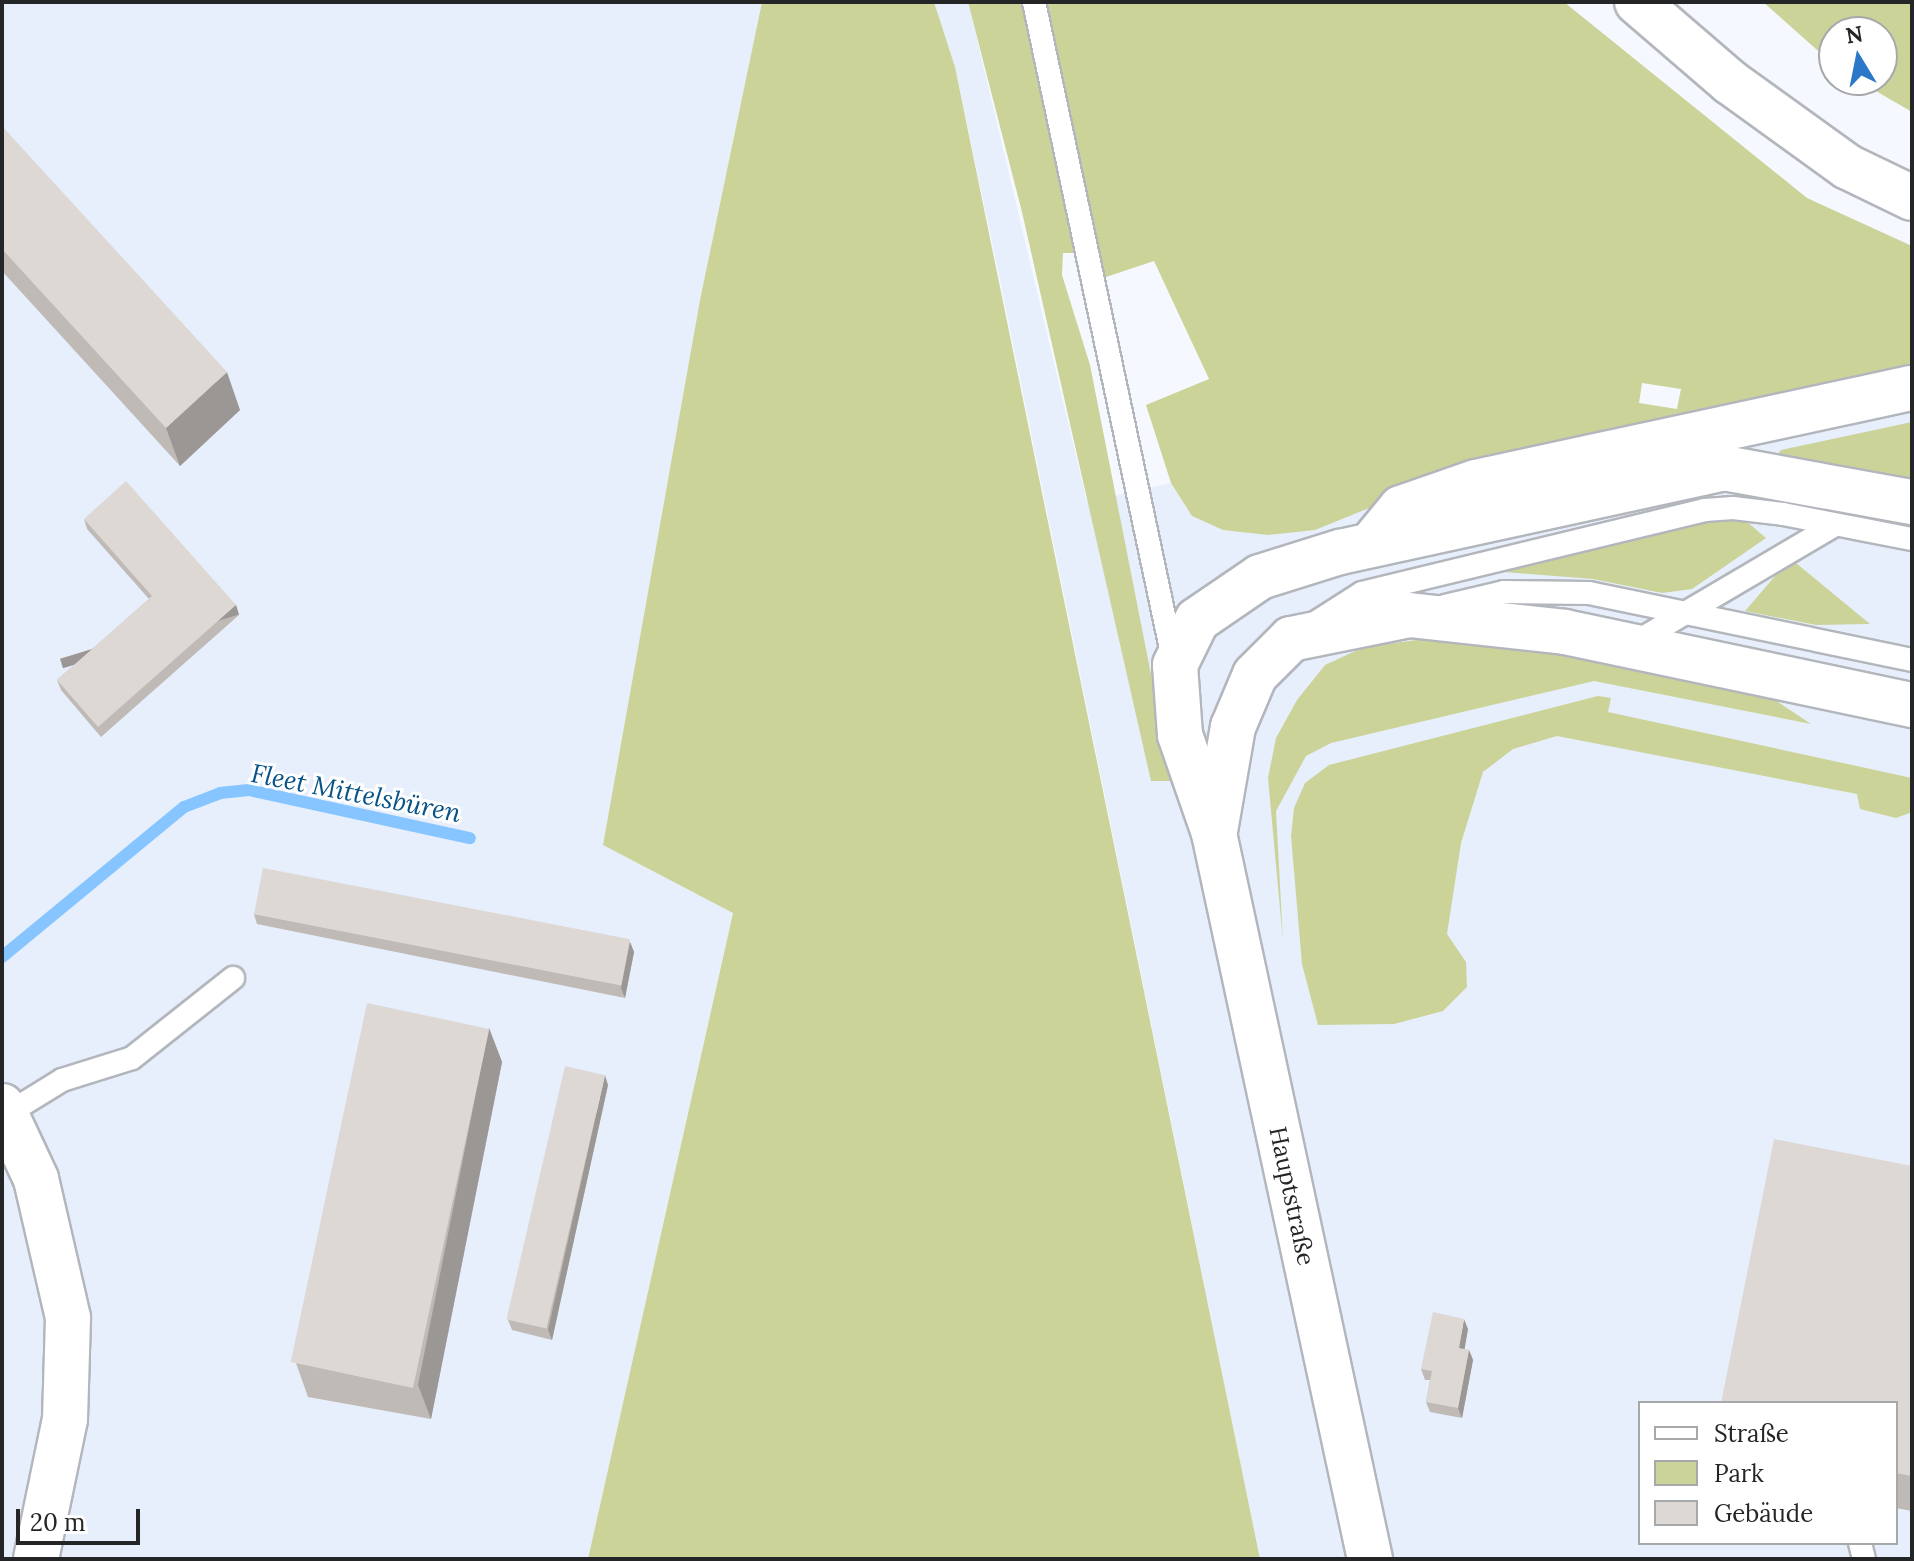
<!DOCTYPE html>
<meta charset="utf-8">
<style>
body{margin:0}
#map{position:relative;width:1914px;height:1561px;overflow:hidden;background:#f5f9ff;font-family:Lora,serif}
div>[style]{position:absolute}
.built>*{inset:0;background:#e6effb}
.green>*{inset:0;background:#cbd398}
.stream>*{height:12px;margin:-6px;padding:0 6px;transform-origin:6px;border-radius:6px;background:#86c5ff}
.roads{filter:drop-shadow(2px 0 #b3b6bc) drop-shadow(-2px 0 #b3b6bc) drop-shadow(0 2px #b3b6bc) drop-shadow(0 -2px #b3b6bc)}
.lane>*{height:22px;margin:-11px;padding:0 11px;transform-origin:11px;border-radius:11px;background:#fff}
.street>*{height:44px;margin:-22px;padding:0 22px;transform-origin:22px;border-radius:22px;background:#fff}
.wall>*{inset:0;background:#bfbab6}
.shaded-wall>*{inset:0;background:#9b9794;transform-origin:0 0}
.building>*{inset:0;background:#ded8d4;transform-origin:0 0}
span{translate:-50% -50%;white-space:nowrap;text-align:center;line-height:1.15;-webkit-text-stroke:6px #fff;paint-order:stroke}
.street-label{font-size:24px;color:#242527}
.water-label{font-size:26px;color:#075286;font-style:italic}
.frame{position:absolute;inset:0;border:4px solid #242527;pointer-events:none}
.legend{position:absolute;left:1638px;top:1401px;width:260px;height:144px;box-sizing:border-box;background:#fff;border:2px solid #a7a8a9;margin:0;padding:10px 14px;list-style:none;font-size:24px;color:#242527}
.legend li{display:flex;align-items:center;gap:16px;height:40px}
.legend b{width:40px;border:2px solid #a7a8a9}
.north{position:absolute;left:1818px;top:16px;width:80px;height:80px;box-sizing:border-box;background:#fff;border:2px solid #a7a8a9;border-radius:50%;rotate:350deg;font-size:22px;font-weight:700;line-height:32px;text-align:center;color:#242527}
.north::after{content:'';display:block;margin:auto;width:28px;height:36px;background:#2a78c7;clip-path:polygon(50% 0,100% 100%,50% 72%,0 100%)}
.scale{position:absolute;left:16px;top:1509px;width:124px;height:36px;box-sizing:border-box;border:4px solid #242527;border-top:0;padding-left:10px;font-size:24px;line-height:28px;white-space:nowrap;color:#242527;-webkit-text-stroke:6px #fff;paint-order:stroke}
</style>
<div id="map">
<div class="built">
<i style="clip-path:polygon(2px 2px,762px 2px,700px 300px,603px 845px,733px 912px,588px 1559px,2px 1559px)"></i>
<i style="clip-path:polygon(evenodd,934px 2px,968px 2px,1087px 502px,1171px 483px,1192px 516px,1406px 493px,1912px 374px,1912px 1559px,1260px 1559px,999px 275px,955px 67px,934px 2px,1640px 1403px,1896px 1403px,1896px 1543px,1640px 1543px,1640px 1403px)"></i>
</div>
<div class="green">
<i style="clip-path:polygon(762px 2px,934px 2px,955px 67px,1260px 1559px,588px 1559px,733px 913px,603px 845px,700px 300px)"></i>
<i style="clip-path:polygon(evenodd,968px 2px,1564px 2px,1807px 198px,1912px 246px,1912px 374px,1406px 493px,1315px 530px,1268px 535px,1223px 530px,1192px 516px,1171px 483px,1146px 405px,1209px 379px,1154px 261px,1100px 279px,1086px 253px,1063px 253px,1062px 275px,1090px 365px,1172px 781px,1151px 781px,1022px 212px,968px 2px,1642px 383px,1681px 389px,1677px 409px,1639px 403px,1642px 383px)"></i>
<i style="clip-path:polygon(1763px 2px,1912px 2px,1912px 112px,1857px 80px,1882px 80px,1882px 32px,1834px 32px,1834px 65px)"></i>
<i style="clip-path:polygon(1912px 422px,1912px 487px,1775px 458px,1781px 450px)"></i>
<i style="clip-path:polygon(1719px 519px,1746px 521px,1766px 538px,1692px 589px,1662px 593px,1593px 579px,1492px 571px,1515px 561px)"></i>
<i style="clip-path:polygon(1796px 563px,1870px 624px,1816px 625px,1745px 611px,1776px 575px)"></i>
<i style="clip-path:polygon(1462px 634px,1763px 692px,1811px 724px,1594px 681px,1331px 743px,1306px 756px,1276px 811px,1283px 941px,1268px 778px,1276px 738px,1297px 700px,1325px 665px,1364px 647px)"></i>
<i style="clip-path:polygon(1598px 696px,1611px 698px,1608px 712px,1912px 778px,1912px 812px,1896px 818px,1860px 809px,1857px 794px,1557px 736px,1513px 749px,1483px 772px,1461px 843px,1447px 934px,1466px 962px,1467px 987px,1443px 1011px,1394px 1024px,1318px 1025px,1302px 964px,1291px 836px,1294px 808px,1305px 783px,1329px 765px)"></i>
</div>
<div class="stream">
<i style="left:2px;top:957px;width:236px;rotate:-39.5deg"></i>
<i style="left:184px;top:807px;width:39px;rotate:-21deg"></i>
<i style="left:220px;top:793px;width:29px;rotate:-6deg"></i>
<i style="left:249px;top:790px;width:226px;rotate:12.3deg"></i>
</div>
<div class="roads">
<div class="lane">
<i style="left:1034px;top:2px;width:671px;rotate:78.04deg"></i>
<i style="left:1445px;top:606px;width:61px;rotate:-13.3deg"></i>
<i style="left:1504px;top:592px;width:85px;rotate:0.7deg"></i>
<i style="left:1589px;top:593px;width:330px;rotate:11.7deg"></i>
<i style="left:1318px;top:621px;width:52px;rotate:-32.5deg"></i>
<i style="left:1362px;top:593px;width:353px;rotate:-13.6deg"></i>
<i style="left:1705px;top:510px;width:28px;rotate:-4deg"></i>
<i style="left:1733px;top:508px;width:50px;rotate:6.8deg"></i>
<i style="left:1783px;top:514px;width:131px;rotate:11deg"></i>
<i style="left:1631px;top:645px;width:237px;rotate:-30.5deg"></i>
<i style="left:7px;top:1114px;width:65px;rotate:-31.7deg"></i>
<i style="left:62px;top:1080px;width:73px;rotate:-17.4deg"></i>
<i style="left:132px;top:1058px;width:129px;rotate:-38.4deg"></i>
<i style="left:1860px;top:1543px;width:16px;rotate:76deg"></i>
</div>
<div class="street">
<i style="left:1637px;top:2px;width:123px;rotate:40.7deg"></i>
<i style="left:1730px;top:82px;width:145px;rotate:35.8deg"></i>
<i style="left:1848px;top:167px;width:71px;rotate:25.8deg"></i>
<i style="left:1373px;top:542px;width:44px;rotate:-50.5deg"></i>
<i style="left:1401px;top:508px;width:79px;rotate:-19.1deg"></i>
<i style="left:1476px;top:482px;width:446px;rotate:-12.2deg"></i>
<i style="left:1215px;top:831px;width:106px;rotate:-80.2deg"></i>
<i style="left:1233px;top:727px;width:56px;rotate:-67.1deg"></i>
<i style="left:1255px;top:675px;width:51px;rotate:-45deg"></i>
<i style="left:1291px;top:639px;width:120px;rotate:-11.5deg"></i>
<i style="left:1409px;top:615px;width:157px;rotate:6.2deg"></i>
<i style="left:1565px;top:632px;width:355px;rotate:11.9deg"></i>
<i style="left:2px;top:1106px;width:81px;rotate:65deg"></i>
<i style="left:36px;top:1179px;width:143px;rotate:77deg"></i>
<i style="left:68px;top:1318px;width:101px;rotate:91.7deg"></i>
<i style="left:65px;top:1419px;width:143px;rotate:101.7deg"></i>
<i style="left:1370px;top:1559px;width:743px;rotate:-102.13deg"></i>
<i style="left:1214px;top:833px;width:104px;rotate:-109.1deg"></i>
<i style="left:1180px;top:735px;width:70px;rotate:-94.1deg"></i>
<i style="left:1175px;top:665px;width:50px;rotate:-63.9deg"></i>
<i style="left:1197px;top:620px;width:76px;rotate:-34.3deg"></i>
<i style="left:1260px;top:577px;width:84px;rotate:-17.4deg"></i>
<i style="left:1340px;top:552px;width:393px;rotate:-12.3deg"></i>
<i style="left:1724px;top:468px;width:191px;rotate:10.3deg"></i>
</div>
</div>
<div class="wall">
<i style="clip-path:polygon(2px 126px,240px 410px,180px 466px,2px 271px)"></i>
<i style="clip-path:polygon(84px 519px,236px 605px,239px 615px,101px 737px,61px 690px,57px 680px,149px 599px,87px 529px)"></i>
<i style="clip-path:polygon(254px 914px,630px 942px,634px 952px,625px 998px,257px 924px)"></i>
<i style="clip-path:polygon(489px 1028px,502px 1062px,431px 1419px,308px 1397px,296px 1363px)"></i>
<i style="clip-path:polygon(608px 1085px,552px 1340px,512px 1330px,508px 1320px)"></i>
<i style="clip-path:polygon(1912px 1166px,1912px 1511px,1896px 1508px,1896px 1403px)"></i>
<i style="clip-path:polygon(1468px 1329px,1464px 1349px,1469px 1350px,1473px 1360px,1462px 1418px,1430px 1412px,1426px 1402px,1430px 1380px,1425px 1380px,1421px 1369px)"></i>
</div>
<div class="shaded-wall">
<i style="clip-path:polygon(227px 372px,240px 410px,180px 466px,166px 428px)"></i>
<i style="left:236px;top:605px;width:10px;height:184px;rotate:73deg"></i>
<i style="clip-path:polygon(630px 942px,634px 952px,625px 998px,621px 988px)"></i>
<i style="clip-path:polygon(489px 1028px,502px 1062px,431px 1419px,418px 1385px)"></i>
<i style="clip-path:polygon(605px 1075px,608px 1085px,552px 1340px,548px 1330px)"></i>
<i style="clip-path:polygon(1464px 1319px,1468px 1329px,1463px 1358px,1459px 1348px)"></i>
<i style="clip-path:polygon(1469px 1350px,1473px 1360px,1462px 1418px,1458px 1408px)"></i>
</div>
<div class="building">
<i style="clip-path:polygon(2px 126px,227px 372px,166px 428px,2px 249px)"></i>
<i style="clip-path:polygon(126px 481px,236px 605px,98px 727px,57px 680px,152px 596px,84px 519px)"></i>
<i style="left:263px;top:868px;width:374px;height:47px;rotate:11deg"></i>
<i style="left:367px;top:1003px;width:125px;height:367px;rotate:12deg"></i>
<i style="left:565px;top:1066px;width:41px;height:260px;rotate:13deg"></i>
<i style="clip-path:polygon(1774px 1139px,1912px 1166px,1912px 1476px,1896px 1473px,1896px 1403px,1721px 1403px)"></i>
<i style="clip-path:polygon(1433px 1312px,1464px 1319px,1459px 1348px,1469px 1350px,1458px 1408px,1426px 1402px,1432px 1371px,1421px 1369px)"></i>
</div>
<div class="street-label">
<span style="left:1292px;top:1196px;rotate:78deg">Hauptstraße</span>
</div>
<div class="water-label">
<span style="left:356px;top:793px;rotate:11deg">Fleet Mittelsbüren</span>
</div>
<div class="frame"></div>
<ul class="legend">
<li><b style="height:10px;background:#fff"></b>Straße</li>
<li><b style="height:22px;background:#cbd398"></b>Park</li>
<li><b style="height:22px;background:#ded8d4"></b>Gebäude</li>
</ul>
<div class="north">N</div>
<div class="scale">20 m</div>
</div>
